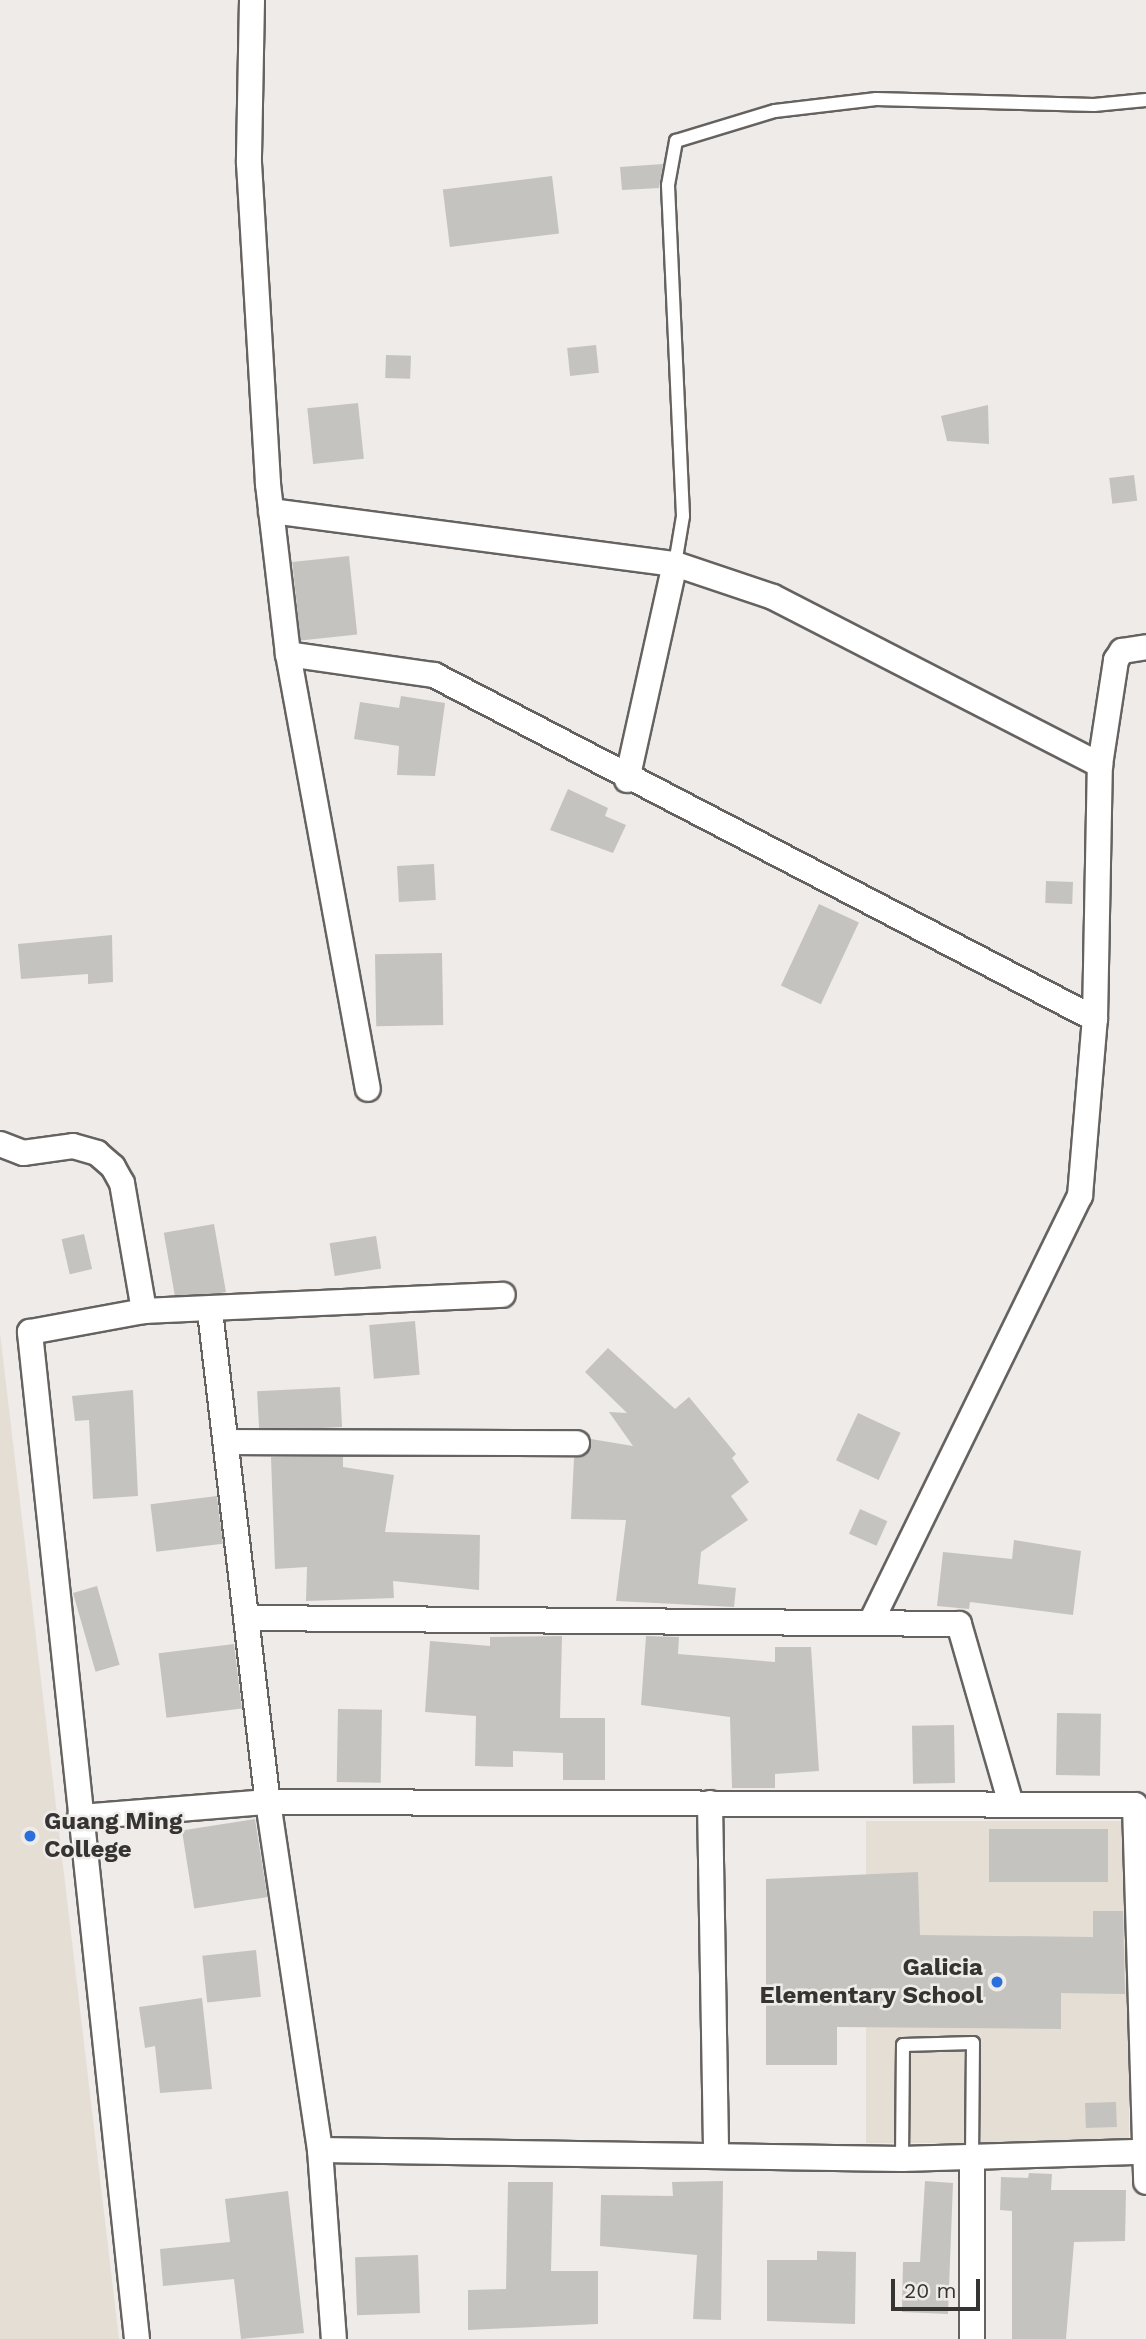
<!DOCTYPE html>
<style>
body{margin:0}
#map{position:relative;width:1146px;height:2339px;overflow:hidden;background:#eeebe8;font-family:"Work Sans",sans-serif}
div>[style]{position:absolute}
.built>*{inset:0;background:#e5ded4;transform-origin:0 0}
.building>*{inset:0;background:#c5c3c0;transform-origin:0 0}
.roads{filter:drop-shadow(2px 0 #656260) drop-shadow(-2px 0 #656260) drop-shadow(0 2px #656260) drop-shadow(0 -2px #656260)}
.lane>*{height:12px;margin:-6px;padding:0 6px;transform-origin:6px;border-radius:6px;background:#fff}
.street>*{height:24px;margin:-12px;padding:0 12px;transform-origin:12px;border-radius:12px;background:#fff}
.dots>*{width:19px;height:19px;translate:-50% -50%;box-sizing:border-box;border:4px solid #eeebe8;border-radius:50%}
span{translate:-50% -50%;white-space:nowrap;text-align:center;line-height:1.15;-webkit-text-stroke:5px #eeebe8;paint-order:stroke}
.poi-label{font-size:24px;color:#353433;font-weight:700}
.left{translate:0 -50%;text-align:left}
.right{translate:-100% -50%;text-align:right}
.scale{position:absolute;left:891px;top:2279px;width:89px;height:32px;box-sizing:border-box;border:4px solid #353433;border-top:0;padding-left:9px;font-size:21px;line-height:24px;white-space:nowrap;color:#353433;-webkit-text-stroke:5px #eeebe8;paint-order:stroke}
</style>
<div id="map">
<div class="built">
<i style="clip-path:polygon(0 1333px,119px 2339px,0 2339px)"></i>
<i style="left:866px;top:1821px;width:263px;height:322px"></i>
</div>
<div class="building">
<i style="clip-path:polygon(663px 164px,659px 188px,622px 190px,620px 167px)"></i>
<i style="left:552px;top:176px;width:58px;height:110px;rotate:83deg"></i>
<i style="left:596px;top:345px;width:28px;height:29px;rotate:84deg"></i>
<i style="left:386px;top:355px;width:25px;height:23px;rotate:2deg"></i>
<i style="left:358px;top:403px;width:56px;height:51px;rotate:84deg"></i>
<i style="clip-path:polygon(988px 405px,989px 444px,947px 441px,941px 416px)"></i>
<i style="left:1134px;top:475px;width:26px;height:25px;rotate:83deg"></i>
<i style="left:349px;top:556px;width:79px;height:57px;rotate:84deg"></i>
<i style="clip-path:polygon(401px 696px,445px 703px,435px 776px,397px 775px,399px 746px,354px 739px,360px 702px,399px 708px)"></i>
<i style="clip-path:polygon(568px 789px,608px 808px,605px 816px,626px 825px,613px 853px,550px 830px)"></i>
<i style="left:434px;top:864px;width:36px;height:37px;rotate:87deg"></i>
<i style="left:1046px;top:881px;width:27px;height:22px;rotate:2deg"></i>
<i style="left:819px;top:904px;width:44px;height:90px;rotate:25deg"></i>
<i style="clip-path:polygon(112px 935px,113px 982px,88px 984px,88px 974px,21px 979px,18px 944px)"></i>
<i style="left:442px;top:953px;width:72px;height:67px;rotate:89deg"></i>
<i style="left:214px;top:1224px;width:69px;height:51px;rotate:80deg"></i>
<i style="left:84px;top:1234px;width:36px;height:23px;rotate:77deg"></i>
<i style="left:376px;top:1236px;width:33px;height:47px;rotate:81deg"></i>
<i style="left:415px;top:1321px;width:54px;height:46px;rotate:85deg"></i>
<i style="clip-path:polygon(608px 1348px,675px 1409px,689px 1397px,736px 1454px,732px 1458px,749px 1482px,731px 1496px,748px 1520px,701px 1552px,698px 1584px,736px 1588px,734px 1607px,616px 1601px,626px 1520px,571px 1519px,574px 1458px,589px 1451px,591px 1439px,633px 1446px,609px 1412px,627px 1413px,585px 1372px)"></i>
<i style="left:340px;top:1387px;width:40px;height:83px;rotate:87deg"></i>
<i style="clip-path:polygon(133px 1390px,138px 1496px,93px 1499px,89px 1420px,75px 1421px,72px 1396px)"></i>
<i style="left:858px;top:1413px;width:47px;height:52px;rotate:25deg"></i>
<i style="clip-path:polygon(271px 1457px,343px 1457px,343px 1467px,394px 1475px,385px 1532px,480px 1535px,479px 1590px,393px 1581px,394px 1598px,306px 1601px,307px 1567px,275px 1569px)"></i>
<i style="left:217px;top:1496px;width:48px;height:67px;rotate:83deg"></i>
<i style="left:860px;top:1509px;width:30px;height:27px;rotate:24deg"></i>
<i style="clip-path:polygon(1014px 1540px,1081px 1551px,1073px 1615px,970px 1602px,969px 1609px,937px 1606px,943px 1552px,1012px 1559px)"></i>
<i style="left:97px;top:1586px;width:82px;height:25px;rotate:74deg"></i>
<i style="clip-path:polygon(562px 1636px,560px 1718px,605px 1718px,605px 1780px,563px 1780px,563px 1753px,513px 1751px,513px 1767px,475px 1766px,476px 1716px,425px 1712px,430px 1641px,490px 1646px,490px 1637px)"></i>
<i style="clip-path:polygon(646px 1636px,679px 1637px,678px 1654px,775px 1662px,775px 1647px,811px 1647px,819px 1771px,775px 1774px,775px 1788px,732px 1788px,730px 1717px,641px 1705px)"></i>
<i style="left:234px;top:1644px;width:65px;height:76px;rotate:83deg"></i>
<i style="left:338px;top:1709px;width:44px;height:73px;rotate:1deg"></i>
<i style="left:1057px;top:1713px;width:44px;height:62px;rotate:1deg"></i>
<i style="left:954px;top:1725px;width:58px;height:42px;rotate:89deg"></i>
<i style="left:255px;top:1819px;width:79px;height:74px;rotate:81deg"></i>
<i style="left:989px;top:1829px;width:119px;height:53px"></i>
<i style="clip-path:polygon(918px 1872px,920px 1935px,1093px 1937px,1093px 1911px,1123px 1911px,1125px 1994px,1061px 1993px,1061px 2029px,837px 2027px,837px 2065px,766px 2065px,766px 1879px)"></i>
<i style="left:256px;top:1950px;width:47px;height:54px;rotate:84deg"></i>
<i style="clip-path:polygon(202px 1998px,212px 2089px,160px 2093px,155px 2046px,145px 2048px,139px 2007px)"></i>
<i style="left:1116px;top:2102px;width:25px;height:31px;rotate:88deg"></i>
<i style="clip-path:polygon(1029px 2173px,1052px 2174px,1051px 2190px,1126px 2190px,1125px 2241px,1074px 2242px,1066px 2339px,1012px 2339px,1012px 2211px,1000px 2210px,1001px 2177px,1028px 2178px)"></i>
<i style="clip-path:polygon(723px 2181px,721px 2320px,693px 2319px,697px 2255px,600px 2246px,601px 2195px,673px 2196px,672px 2182px)"></i>
<i style="clip-path:polygon(925px 2181px,953px 2183px,948px 2314px,902px 2312px,903px 2262px,920px 2262px)"></i>
<i style="clip-path:polygon(508px 2182px,553px 2182px,551px 2271px,598px 2271px,598px 2324px,468px 2330px,468px 2290px,506px 2289px)"></i>
<i style="clip-path:polygon(288px 2191px,304px 2333px,241px 2339px,234px 2279px,163px 2286px,160px 2249px,230px 2242px,225px 2199px)"></i>
<i style="clip-path:polygon(817px 2251px,856px 2252px,855px 2324px,767px 2321px,767px 2260px,817px 2260px)"></i>
<i style="left:418px;top:2255px;width:58px;height:63px;rotate:88deg"></i>
</div>
<div class="roads">
<div class="lane">
<i style="left:675px;top:564px;width:49px;rotate:-80.5deg"></i>
<i style="left:683px;top:516px;width:331px;rotate:-92.6deg"></i>
<i style="left:668px;top:185px;width:45px;rotate:-79.7deg"></i>
<i style="left:676px;top:141px;width:103px;rotate:-16.9deg"></i>
<i style="left:775px;top:111px;width:102px;rotate:-6.8deg"></i>
<i style="left:876px;top:99px;width:218px;rotate:1.6deg"></i>
<i style="left:1094px;top:105px;width:52px;rotate:-5.5deg"></i>
<i style="left:902px;top:2159px;width:114px;rotate:-89.5deg"></i>
<i style="left:903px;top:2045px;width:70px;rotate:-1.6deg"></i>
<i style="left:973px;top:2043px;width:115px;rotate:90.5deg"></i>
</div>
<div class="street">
<i style="left:252px;top:0;width:163px;rotate:91.1deg"></i>
<i style="left:249px;top:163px;width:322px;rotate:86.6deg"></i>
<i style="left:268px;top:484px;width:171px;rotate:83.3deg"></i>
<i style="left:288px;top:654px;width:442px;rotate:79.6deg"></i>
<i style="left:271px;top:511px;width:407px;rotate:7.5deg"></i>
<i style="left:675px;top:564px;width:103px;rotate:18.6deg"></i>
<i style="left:773px;top:597px;width:368px;rotate:27.2deg"></i>
<i style="left:288px;top:654px;width:148px;rotate:8.2deg"></i>
<i style="left:434px;top:675px;width:745px;rotate:27.49deg"></i>
<i style="left:627px;top:780px;width:221px;rotate:-77.5deg"></i>
<i style="left:0;top:1144px;width:25px;rotate:21deg"></i>
<i style="left:23px;top:1153px;width:50px;rotate:-8deg"></i>
<i style="left:73px;top:1146px;width:25px;rotate:16deg"></i>
<i style="left:97px;top:1153px;width:21px;rotate:41deg"></i>
<i style="left:113px;top:1167px;width:18px;rotate:61deg"></i>
<i style="left:122px;top:1183px;width:130px;rotate:80.2deg"></i>
<i style="left:210px;top:1311px;width:494px;rotate:83.3deg"></i>
<i style="left:268px;top:1802px;width:352px;rotate:81.5deg"></i>
<i style="left:320px;top:2150px;width:190px;rotate:85.8deg"></i>
<i style="left:226px;top:1442px;width:351px;rotate:0.2deg"></i>
<i style="left:246px;top:1618px;width:713px;rotate:0.48deg"></i>
<i style="left:959px;top:1624px;width:187px;rotate:73.9deg"></i>
<i style="left:871px;top:1622px;width:475px;rotate:-63.9deg"></i>
<i style="left:1080px;top:1196px;width:178px;rotate:-85.2deg"></i>
<i style="left:1095px;top:1019px;width:254px;rotate:-88.9deg"></i>
<i style="left:1100px;top:765px;width:106px;rotate:-81.3deg"></i>
<i style="left:1116px;top:660px;width:11px;rotate:-56deg"></i>
<i style="left:1122px;top:651px;width:24px;rotate:-9deg"></i>
<i style="left:710px;top:1803px;width:353px;rotate:89deg"></i>
<i style="left:80px;top:1817px;width:189px;rotate:-4.6deg"></i>
<i style="left:268px;top:1802px;width:867px;rotate:0.2deg"></i>
<i style="left:1135px;top:1805px;width:377px;rotate:88.3deg"></i>
<i style="left:320px;top:2150px;width:582px;rotate:0.89deg"></i>
<i style="left:902px;top:2159px;width:241px;rotate:-1.7deg"></i>
<i style="left:137px;top:2339px;width:1013px;rotate:-96.07deg"></i>
<i style="left:30px;top:1332px;width:116px;rotate:-10.4deg"></i>
<i style="left:144px;top:1311px;width:359px;rotate:-2.6deg"></i>
<i style="left:972px;top:2339px;width:181px;rotate:-90deg"></i>
</div>
</div>
<div class="dots">
<i style="left:30px;top:1836px;background:#2a6fdb"></i>
<i style="left:997px;top:1982px;background:#2a6fdb"></i>
</div>
<div class="poi-label">
<span class="left" style="left:44px;top:1836px">Guang Ming<br>College</span>
<span class="right" style="left:983px;top:1982px">Galicia<br>Elementary School</span>
</div>
<div class="scale">20 m</div>
</div>
